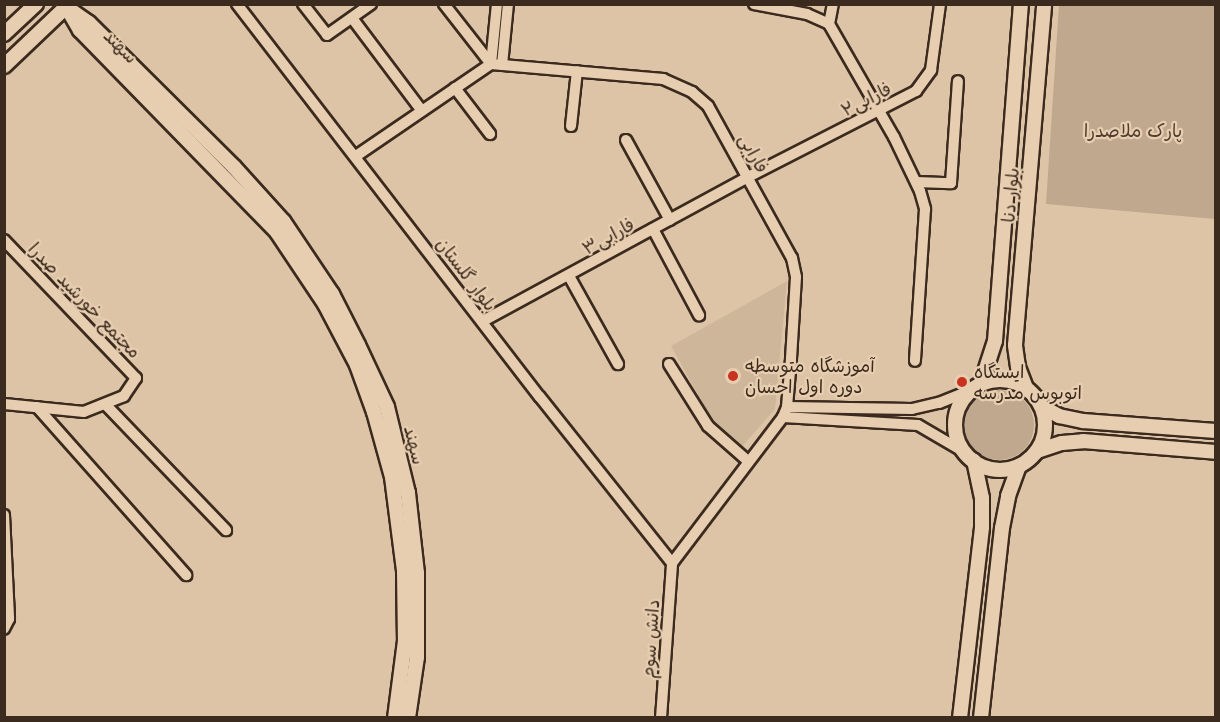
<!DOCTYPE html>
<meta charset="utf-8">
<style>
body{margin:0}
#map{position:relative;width:1220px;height:722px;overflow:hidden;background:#dec4a7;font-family:"Playpen Sans","Playpen Sans Arabic",sans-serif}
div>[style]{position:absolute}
.built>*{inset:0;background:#ceb69a}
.green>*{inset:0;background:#bfa88e}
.round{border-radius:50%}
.roads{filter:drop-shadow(2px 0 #3b2a1e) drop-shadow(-2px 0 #3b2a1e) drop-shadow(0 2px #3b2a1e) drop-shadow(0 -2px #3b2a1e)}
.street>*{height:10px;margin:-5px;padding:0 5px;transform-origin:5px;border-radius:5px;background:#e8ceb0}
.secondary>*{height:14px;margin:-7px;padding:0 7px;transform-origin:7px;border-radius:7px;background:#e8ceb0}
.secondary>.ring{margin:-7px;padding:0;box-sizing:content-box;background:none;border:14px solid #e8ceb0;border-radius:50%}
.dots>*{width:16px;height:16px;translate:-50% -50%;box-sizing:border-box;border:3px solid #e8ceb0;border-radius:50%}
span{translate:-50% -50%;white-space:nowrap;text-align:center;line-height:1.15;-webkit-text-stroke:4.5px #e8ceb0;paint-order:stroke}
.street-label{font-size:18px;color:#3b2a1e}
.park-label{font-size:18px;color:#4f3d2f}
.poi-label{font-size:18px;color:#3b2a1e}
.left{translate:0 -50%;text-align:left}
.frame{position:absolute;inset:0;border:6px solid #3b2a1e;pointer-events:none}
</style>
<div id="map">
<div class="built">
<i style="clip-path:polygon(787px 281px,775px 409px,740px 449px,719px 433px,671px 346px)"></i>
</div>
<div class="green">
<i style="clip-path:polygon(1059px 5px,1215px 5px,1215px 219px,1046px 204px)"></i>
<i class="round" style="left:964px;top:390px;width:70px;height:70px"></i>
</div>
<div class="roads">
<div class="street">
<i style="left:237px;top:4px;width:496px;rotate:52.4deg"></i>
<i style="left:540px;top:397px;width:212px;rotate:51.5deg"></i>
<i style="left:303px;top:4px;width:39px;rotate:52deg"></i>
<i style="left:327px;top:35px;width:54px;rotate:-35.2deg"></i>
<i style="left:444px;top:4px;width:76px;rotate:51.9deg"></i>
<i style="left:754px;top:4px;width:54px;rotate:10.7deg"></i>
<i style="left:807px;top:14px;width:24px;rotate:24deg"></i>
<i style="left:829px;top:24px;width:130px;rotate:60.1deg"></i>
<i style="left:894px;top:137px;width:60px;rotate:64.3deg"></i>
<i style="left:920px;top:191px;width:19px;rotate:74deg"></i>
<i style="left:925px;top:209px;width:152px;rotate:93.8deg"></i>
<i style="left:352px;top:18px;width:116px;rotate:53deg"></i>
<i style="left:829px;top:24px;width:20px;rotate:-79deg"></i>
<i style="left:491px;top:64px;width:60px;rotate:-84.3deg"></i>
<i style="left:502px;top:65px;width:61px;rotate:-84.4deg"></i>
<i style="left:455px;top:88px;width:58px;rotate:52.7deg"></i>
<i style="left:571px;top:126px;width:55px;rotate:-83.8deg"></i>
<i style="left:626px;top:140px;width:91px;rotate:61.2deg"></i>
<i style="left:356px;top:156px;width:163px;rotate:-34.3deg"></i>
<i style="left:491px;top:64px;width:173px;rotate:5deg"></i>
<i style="left:663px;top:79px;width:32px;rotate:24deg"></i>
<i style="left:692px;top:92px;width:21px;rotate:41deg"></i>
<i style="left:708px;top:106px;width:174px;rotate:61.1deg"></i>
<i style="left:792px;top:258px;width:19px;rotate:78deg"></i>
<i style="left:796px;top:277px;width:82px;rotate:93.5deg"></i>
<i style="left:791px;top:359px;width:48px;rotate:94.8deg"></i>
<i style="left:787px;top:407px;width:11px;rotate:112deg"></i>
<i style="left:783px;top:417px;width:183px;rotate:127.2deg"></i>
<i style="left:916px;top:182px;width:35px;rotate:2deg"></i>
<i style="left:951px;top:183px;width:102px;rotate:-86.1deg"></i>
<i style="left:653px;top:229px;width:98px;rotate:61.9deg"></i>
<i style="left:4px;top:240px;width:191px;rotate:46.3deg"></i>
<i style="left:136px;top:378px;width:22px;rotate:124deg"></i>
<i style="left:124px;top:396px;width:43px;rotate:158.2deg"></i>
<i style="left:84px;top:412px;width:80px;rotate:-174.3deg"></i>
<i style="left:569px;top:276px;width:101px;rotate:60.9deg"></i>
<i style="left:483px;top:321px;width:302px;rotate:-28.5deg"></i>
<i style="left:748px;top:177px;width:189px;rotate:-27.1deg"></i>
<i style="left:916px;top:91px;width:26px;rotate:-54deg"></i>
<i style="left:931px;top:70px;width:67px;rotate:-82.2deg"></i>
<i style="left:669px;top:364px;width:73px;rotate:57.8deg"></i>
<i style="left:708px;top:426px;width:53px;rotate:41.2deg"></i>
<i style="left:105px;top:404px;width:175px;rotate:46.2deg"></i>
<i style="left:37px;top:407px;width:225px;rotate:48.4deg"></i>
<i style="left:787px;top:407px;width:125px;rotate:0.9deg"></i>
<i style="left:912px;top:409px;width:28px;rotate:-13deg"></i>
<i style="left:939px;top:403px;width:35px;rotate:-22deg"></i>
<i style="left:783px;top:417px;width:135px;rotate:3.4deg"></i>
<i style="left:918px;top:425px;width:56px;rotate:30.3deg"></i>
<i style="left:4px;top:515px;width:104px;rotate:87.2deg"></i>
<i style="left:9px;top:619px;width:11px;rotate:117deg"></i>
<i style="left:661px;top:718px;width:155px;rotate:-85.9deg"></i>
</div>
<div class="secondary">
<i style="left:66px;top:7px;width:28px;rotate:35deg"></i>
<i style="left:89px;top:23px;width:204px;rotate:44.8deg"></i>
<i style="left:234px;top:167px;width:73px;rotate:47.8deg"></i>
<i style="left:283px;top:221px;width:88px;rotate:56.1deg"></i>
<i style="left:332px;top:294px;width:57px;rotate:63deg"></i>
<i style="left:358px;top:345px;width:68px;rotate:64.9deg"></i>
<i style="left:387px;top:407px;width:89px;rotate:76.3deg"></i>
<i style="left:408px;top:493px;width:81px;rotate:83.6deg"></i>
<i style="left:417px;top:573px;width:84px;rotate:90deg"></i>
<i style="left:417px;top:657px;width:62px;rotate:98.4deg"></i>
<i style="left:70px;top:13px;width:20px;rotate:60deg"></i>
<i style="left:80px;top:30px;width:282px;rotate:45.7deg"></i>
<i style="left:277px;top:232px;width:87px;rotate:56.3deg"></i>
<i style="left:325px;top:304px;width:69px;rotate:62.3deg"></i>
<i style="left:357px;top:365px;width:50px;rotate:70.1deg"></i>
<i style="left:374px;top:412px;width:67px;rotate:74.5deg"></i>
<i style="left:392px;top:477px;width:95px;rotate:82.7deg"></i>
<i style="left:404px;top:571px;width:70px;rotate:89.2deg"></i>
<i style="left:405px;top:641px;width:78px;rotate:97.4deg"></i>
<i style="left:4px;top:34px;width:44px;rotate:-43.2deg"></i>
<i style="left:4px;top:66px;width:90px;rotate:-43.6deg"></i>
<i class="ring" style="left:955px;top:380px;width:76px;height:76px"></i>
<i style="left:981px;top:384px;width:45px;rotate:-72deg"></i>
<i style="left:995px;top:341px;width:338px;rotate:-85.6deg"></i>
<i style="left:1026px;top:388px;width:22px;rotate:-111deg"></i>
<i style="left:1018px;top:367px;width:22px;rotate:-98deg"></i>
<i style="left:1015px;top:345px;width:342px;rotate:-85.1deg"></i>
<i style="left:1041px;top:406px;width:21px;rotate:29deg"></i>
<i style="left:1059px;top:416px;width:25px;rotate:12deg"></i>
<i style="left:1083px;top:421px;width:133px;rotate:4.3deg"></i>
<i style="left:1037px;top:451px;width:26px;rotate:-18deg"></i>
<i style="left:1062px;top:443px;width:21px;rotate:-5deg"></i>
<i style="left:1083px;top:441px;width:133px;rotate:4.7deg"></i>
<i style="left:960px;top:718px;width:192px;rotate:-83.4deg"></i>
<i style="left:982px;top:527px;width:29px;rotate:-90deg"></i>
<i style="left:982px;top:498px;width:38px;rotate:-102deg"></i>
<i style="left:981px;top:718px;width:191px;rotate:-83.7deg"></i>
<i style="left:1002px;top:528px;width:33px;rotate:-79deg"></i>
<i style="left:1008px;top:496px;width:32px;rotate:-70deg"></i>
</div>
</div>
<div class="dots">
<i style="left:733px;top:376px;background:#c8321e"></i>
<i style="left:962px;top:382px;background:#c8321e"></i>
</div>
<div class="street-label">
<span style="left:121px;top:46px;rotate:45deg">سهند</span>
<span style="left:866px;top:99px;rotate:-27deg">فارابی۲</span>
<span style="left:754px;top:153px;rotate:61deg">فارابی</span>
<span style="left:1010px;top:195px;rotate:-85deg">بلوار دنا</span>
<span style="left:608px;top:236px;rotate:-29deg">فارابی۳</span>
<span style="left:467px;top:274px;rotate:53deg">بلوار گلستان</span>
<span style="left:85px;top:300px;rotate:46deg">مجتمع خورشید صدرا</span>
<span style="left:415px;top:445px;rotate:76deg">سهند</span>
<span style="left:650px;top:639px;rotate:-86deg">دانش سوم</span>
</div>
<div class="park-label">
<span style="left:1133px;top:130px">پارک ملاصدرا</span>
</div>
<div class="poi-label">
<span class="left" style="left:745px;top:376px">آموزشگاه متوسطه<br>دوره اول احسان</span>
<span class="left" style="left:974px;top:382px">ایستگاه<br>اتوبوس مدرسه</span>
</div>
<div class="frame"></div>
</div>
